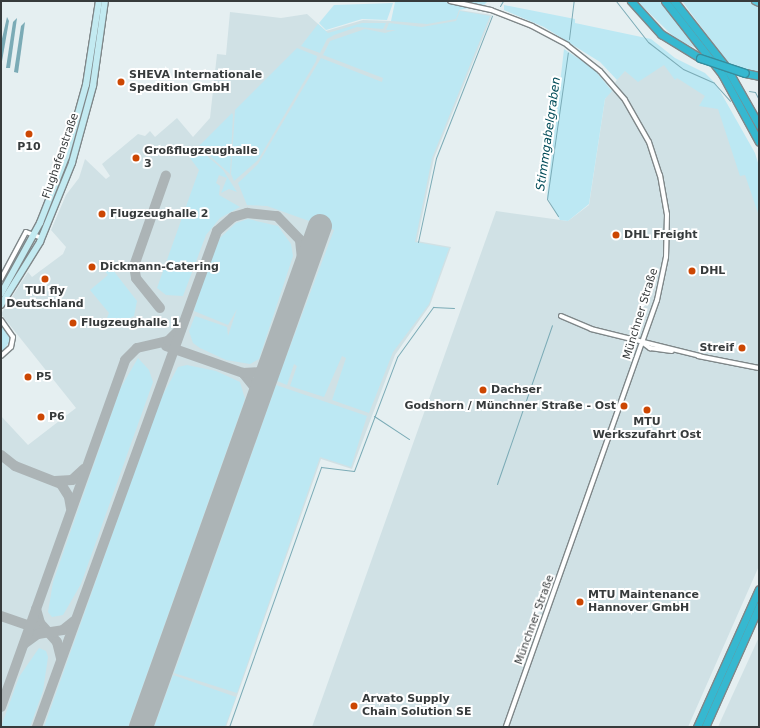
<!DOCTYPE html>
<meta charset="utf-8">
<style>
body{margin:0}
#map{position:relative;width:760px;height:728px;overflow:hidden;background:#e5eff1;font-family:"DejaVu Sans",sans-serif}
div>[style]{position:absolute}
.built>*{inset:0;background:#d0e1e5}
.green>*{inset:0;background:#bce8f3}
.water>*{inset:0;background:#7babb6}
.stream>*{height:1px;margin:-0.5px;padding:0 0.5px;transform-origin:0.5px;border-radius:0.5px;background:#7babb6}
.taxiway>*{height:10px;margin:-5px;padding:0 5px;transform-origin:5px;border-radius:5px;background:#acb4b6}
.runway>*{height:24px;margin:-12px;padding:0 12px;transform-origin:12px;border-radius:12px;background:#acb4b6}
.roads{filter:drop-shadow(1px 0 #7f8789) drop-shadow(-1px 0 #7f8789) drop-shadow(0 1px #7f8789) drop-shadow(0 -1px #7f8789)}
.minor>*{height:4px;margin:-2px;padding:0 2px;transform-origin:2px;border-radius:2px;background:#fff}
.secondary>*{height:5.5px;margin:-2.75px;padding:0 2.75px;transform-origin:2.75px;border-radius:2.75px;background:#c3eaf1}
.trunk>*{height:6px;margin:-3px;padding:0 3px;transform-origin:3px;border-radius:3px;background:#5ec6da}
.motorway>*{height:7px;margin:-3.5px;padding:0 3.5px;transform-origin:3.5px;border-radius:3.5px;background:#36b8d0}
.bridges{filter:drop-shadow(1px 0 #368c9c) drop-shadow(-1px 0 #368c9c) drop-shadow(0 1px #368c9c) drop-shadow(0 -1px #368c9c)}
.motorway-bridge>*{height:7px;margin:-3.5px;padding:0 3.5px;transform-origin:3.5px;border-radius:3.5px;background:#36b8d0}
.dots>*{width:11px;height:11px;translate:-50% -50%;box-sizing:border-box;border:2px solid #fff;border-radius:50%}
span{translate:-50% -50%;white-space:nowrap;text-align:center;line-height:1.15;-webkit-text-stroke:4px #fff;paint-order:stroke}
.poi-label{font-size:11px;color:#373b3c;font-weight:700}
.left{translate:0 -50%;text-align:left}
.right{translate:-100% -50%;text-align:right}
.street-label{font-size:11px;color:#373b3c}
.water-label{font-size:12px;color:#014b58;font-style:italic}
.frame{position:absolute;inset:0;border:2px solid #373b3c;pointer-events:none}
</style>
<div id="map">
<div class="built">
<i style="clip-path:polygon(459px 10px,492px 15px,434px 158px,417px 241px,451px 247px,430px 305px,395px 355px,352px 469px,321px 459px,226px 727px,1px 727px,1px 416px,28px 445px,76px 408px,1px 314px,28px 272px,32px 277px,63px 254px,66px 247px,51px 230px,66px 195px,79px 178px,85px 159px,106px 179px,110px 176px,102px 164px,138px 134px,145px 136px,150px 131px,155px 137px,177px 118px,193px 137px,210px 118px,217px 54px,226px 55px,230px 12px,281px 18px,307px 14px,326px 31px,363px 20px,391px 21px)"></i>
<i style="clip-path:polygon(647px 46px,714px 84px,759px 168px,759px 566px,688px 727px,312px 727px,496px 211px,568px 221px,589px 205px,605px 99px,618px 78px)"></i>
<i style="clip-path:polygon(759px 637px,759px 727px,718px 727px,722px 718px)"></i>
</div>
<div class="green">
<i style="clip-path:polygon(346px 1px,488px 1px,484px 5px,459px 10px,456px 19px,427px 24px,391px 21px,395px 2px)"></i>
<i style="clip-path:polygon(637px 1px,659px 1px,699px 49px,678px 41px)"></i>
<i style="clip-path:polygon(682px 1px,750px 1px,759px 6px,759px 72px,731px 67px)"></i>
<i style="clip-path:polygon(393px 3px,387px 20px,362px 19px,326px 30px,319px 23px,334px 5px)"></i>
<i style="clip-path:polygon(504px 5px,575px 19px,575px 23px,651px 39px,675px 58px,705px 73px,716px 84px,755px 153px,759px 166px,759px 216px,745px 175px,740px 176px,718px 109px,699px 106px,705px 96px,677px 78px,675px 80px,664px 65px,638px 82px,625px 71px,617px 80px,600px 62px,544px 27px,504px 10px)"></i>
<i style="clip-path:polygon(460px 11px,490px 16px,432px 158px,415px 242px,449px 248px,429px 304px,393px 352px,369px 413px,332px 400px,346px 358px,342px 356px,324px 397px,290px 386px,297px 366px,294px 364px,287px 385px,277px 381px,334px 230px,328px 228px,329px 223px,314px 218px,312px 222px,267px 206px,247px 205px,238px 183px,258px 164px,321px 58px,382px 82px,383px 78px,323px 55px,330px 41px,365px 29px,385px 33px,396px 30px,386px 30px,389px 23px,422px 27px,456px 21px)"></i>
<i style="clip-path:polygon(362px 23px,386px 23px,383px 29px,357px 27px,334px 35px,327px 39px,320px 53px,301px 46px,318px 24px,328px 33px)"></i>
<i style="clip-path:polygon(297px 48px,317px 56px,316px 61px,258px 160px,234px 181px,231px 174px,235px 110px)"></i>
<i style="clip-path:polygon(564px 49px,593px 68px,612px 91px,605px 99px,589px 204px,568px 221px,560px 220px,547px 197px)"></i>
<i style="clip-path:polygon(232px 113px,233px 115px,230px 174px,199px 146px)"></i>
<i style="clip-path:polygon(197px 147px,223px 170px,237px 192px,229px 189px,221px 193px,227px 178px,219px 175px,216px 183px,220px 186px,219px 195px,240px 207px,220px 218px,206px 235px,183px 296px,166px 295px,157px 288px,199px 170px,190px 158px)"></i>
<i style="clip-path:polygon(248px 219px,278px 226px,291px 244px,293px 256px,259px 359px,250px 364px,226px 360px,200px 348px,193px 343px,189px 331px,195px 316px,227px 327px,228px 336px,237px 309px,228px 325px,194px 311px,207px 266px,220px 238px,236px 223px)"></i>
<i style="clip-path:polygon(25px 238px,29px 242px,1px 290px,1px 285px)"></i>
<i style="clip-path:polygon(109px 265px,137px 301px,134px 316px,119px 323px,107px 318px,109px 313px,90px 290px,108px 275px,104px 270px)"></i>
<i style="clip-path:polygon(1px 323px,11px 340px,1px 353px)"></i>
<i style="clip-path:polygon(138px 358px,149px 370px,153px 382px,81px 584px,63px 615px,52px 617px,48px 612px,53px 582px,120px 389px)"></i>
<i style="clip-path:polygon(187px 365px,216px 371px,240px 382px,245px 399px,128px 727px,44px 727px,160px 400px,178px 367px)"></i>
<i style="clip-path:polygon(276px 385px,367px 416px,351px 467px,320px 457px,237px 693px,174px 673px)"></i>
<i style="clip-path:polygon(39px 648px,46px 651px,48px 657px,43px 691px,30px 727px,1px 727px,19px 677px)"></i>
<i style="clip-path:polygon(173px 675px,236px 697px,225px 727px,154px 727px)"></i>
</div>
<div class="water">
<i style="clip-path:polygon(7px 17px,9px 21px,1px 67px,1px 43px)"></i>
<i style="clip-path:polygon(17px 18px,10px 68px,6px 68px,13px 22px)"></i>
<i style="clip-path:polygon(25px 22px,18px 73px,14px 72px,21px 26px)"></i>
</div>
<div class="stream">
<i style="left:616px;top:1px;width:52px;rotate:52deg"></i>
<i style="left:648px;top:42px;width:44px;rotate:37.6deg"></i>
<i style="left:683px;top:69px;width:34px;rotate:24deg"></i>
<i style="left:714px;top:83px;width:24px;rotate:48deg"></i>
<i style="left:500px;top:6px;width:6px;rotate:-59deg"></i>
<i style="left:569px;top:39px;width:38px;rotate:-83deg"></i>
<i style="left:749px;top:91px;width:6px;rotate:9deg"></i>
<i style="left:755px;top:92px;width:9px;rotate:63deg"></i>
<i style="left:558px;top:216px;width:20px;rotate:-123deg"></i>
<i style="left:547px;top:199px;width:148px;rotate:-81.9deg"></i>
<i style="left:418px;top:242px;width:86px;rotate:-77.9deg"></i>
<i style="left:436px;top:158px;width:153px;rotate:-68.5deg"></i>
<i style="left:374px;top:416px;width:42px;rotate:33.3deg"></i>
<i style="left:497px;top:484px;width:168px;rotate:-70.9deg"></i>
<i style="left:229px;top:727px;width:276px;rotate:-70.5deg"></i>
<i style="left:321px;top:467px;width:33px;rotate:7deg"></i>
<i style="left:354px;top:471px;width:122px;rotate:-69.3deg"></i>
<i style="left:397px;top:357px;width:62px;rotate:-54.2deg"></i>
<i style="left:433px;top:307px;width:21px;rotate:3deg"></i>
</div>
<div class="taxiway">
<i style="left:160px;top:308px;width:38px;rotate:-129deg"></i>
<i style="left:136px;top:278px;width:12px;rotate:-99deg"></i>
<i style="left:134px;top:266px;width:96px;rotate:-70.6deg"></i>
<i style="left:166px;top:346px;width:82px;rotate:19.3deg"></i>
<i style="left:255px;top:407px;width:18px;rotate:-87deg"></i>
<i style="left:256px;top:389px;width:21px;rotate:-129deg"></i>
<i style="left:243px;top:373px;width:17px;rotate:-3deg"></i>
<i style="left:260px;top:372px;width:19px;rotate:-47deg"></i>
<i style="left:1px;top:455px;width:18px;rotate:38deg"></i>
<i style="left:15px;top:466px;width:49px;rotate:21.4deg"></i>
<i style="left:61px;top:484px;width:15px;rotate:58deg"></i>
<i style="left:69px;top:497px;width:11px;rotate:80deg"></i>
<i style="left:55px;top:481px;width:17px;rotate:-3deg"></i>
<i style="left:72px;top:480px;width:16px;rotate:-43deg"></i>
<i style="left:36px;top:609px;width:15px;rotate:74deg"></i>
<i style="left:40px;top:623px;width:25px;rotate:48deg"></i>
<i style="left:57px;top:642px;width:16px;rotate:76deg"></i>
<i style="left:1px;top:616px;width:36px;rotate:19deg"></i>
<i style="left:24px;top:644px;width:17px;rotate:-36deg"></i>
<i style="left:38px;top:634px;width:25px;rotate:-9deg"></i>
<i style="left:63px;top:630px;width:14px;rotate:-39deg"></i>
<i style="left:1px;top:707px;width:368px;rotate:-70.3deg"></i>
<i style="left:125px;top:360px;width:17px;rotate:-45deg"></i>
<i style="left:137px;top:348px;width:32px;rotate:-13deg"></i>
<i style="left:168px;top:341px;width:13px;rotate:-45deg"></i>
<i style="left:37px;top:727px;width:528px;rotate:-70.05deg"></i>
<i style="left:217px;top:231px;width:21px;rotate:-41deg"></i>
<i style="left:233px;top:217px;width:15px;rotate:-16deg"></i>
<i style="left:247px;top:213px;width:30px;rotate:6deg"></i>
<i style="left:277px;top:216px;width:33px;rotate:46deg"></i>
<i style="left:300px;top:240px;width:31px;rotate:84deg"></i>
</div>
<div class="runway">
<i style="left:141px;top:727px;width:532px;rotate:-70.34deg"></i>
</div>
<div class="roads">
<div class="minor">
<i style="left:450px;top:1px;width:42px;rotate:12.4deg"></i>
<i style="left:491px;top:10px;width:44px;rotate:21.3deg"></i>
<i style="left:532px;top:26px;width:40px;rotate:28deg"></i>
<i style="left:567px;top:45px;width:42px;rotate:38.2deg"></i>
<i style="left:600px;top:71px;width:38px;rotate:49deg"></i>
<i style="left:625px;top:100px;width:48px;rotate:60.3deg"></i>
<i style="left:649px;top:142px;width:35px;rotate:72deg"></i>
<i style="left:660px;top:175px;width:40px;rotate:80deg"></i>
<i style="left:667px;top:214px;width:43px;rotate:91.3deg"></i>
<i style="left:666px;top:257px;width:44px;rotate:101.8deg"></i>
<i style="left:657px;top:300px;width:453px;rotate:109.5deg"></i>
<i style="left:1px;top:279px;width:53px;rotate:-62deg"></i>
<i style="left:26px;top:232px;width:17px;rotate:21deg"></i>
<i style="left:561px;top:316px;width:33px;rotate:23deg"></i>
<i style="left:591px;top:329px;width:112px;rotate:13.9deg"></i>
<i style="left:1px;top:320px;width:21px;rotate:55deg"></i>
<i style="left:13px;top:337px;width:10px;rotate:101deg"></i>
<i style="left:11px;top:347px;width:13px;rotate:138deg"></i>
<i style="left:643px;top:343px;width:9px;rotate:36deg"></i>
<i style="left:650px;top:348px;width:22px;rotate:8deg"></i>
<i style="left:698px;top:356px;width:62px;rotate:11.1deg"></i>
</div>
<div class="secondary">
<i style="left:1px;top:294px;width:81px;rotate:-61.2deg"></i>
<i style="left:40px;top:223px;width:71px;rotate:-68.5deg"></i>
<i style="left:66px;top:157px;width:75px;rotate:-74.5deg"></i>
<i style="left:86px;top:85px;width:85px;rotate:-81.2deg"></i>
<i style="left:1px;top:305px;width:74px;rotate:-58.2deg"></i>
<i style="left:40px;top:242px;width:85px;rotate:-67.9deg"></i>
<i style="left:72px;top:163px;width:80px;rotate:-74.7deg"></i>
<i style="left:93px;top:86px;width:86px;rotate:-82deg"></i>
</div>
<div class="trunk">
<i style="left:755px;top:1px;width:4px;rotate:27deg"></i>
</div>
<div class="motorway">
<i style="left:631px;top:1px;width:45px;rotate:47.7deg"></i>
<i style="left:661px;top:34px;width:46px;rotate:31.6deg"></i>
<i style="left:665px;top:1px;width:93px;rotate:52deg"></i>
<i style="left:722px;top:74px;width:77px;rotate:61.4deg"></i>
<i style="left:674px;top:1px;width:84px;rotate:51.8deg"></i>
<i style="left:726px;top:67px;width:67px;rotate:60.4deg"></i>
<i style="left:745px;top:73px;width:14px;rotate:12deg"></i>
<i style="left:697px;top:727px;width:151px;rotate:-65.8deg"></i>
<i style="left:705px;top:727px;width:133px;rotate:-65.9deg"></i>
</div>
</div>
<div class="bridges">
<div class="motorway-bridge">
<i style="left:700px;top:58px;width:47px;rotate:18.4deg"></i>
</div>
</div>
<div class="dots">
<i style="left:121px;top:82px;background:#cc4703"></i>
<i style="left:29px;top:134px;background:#cc4703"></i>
<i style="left:136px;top:158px;background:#cc4703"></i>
<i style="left:102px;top:214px;background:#cc4703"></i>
<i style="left:616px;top:235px;background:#cc4703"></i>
<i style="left:92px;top:267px;background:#cc4703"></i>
<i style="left:692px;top:271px;background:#cc4703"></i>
<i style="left:45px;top:279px;background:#cc4703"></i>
<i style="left:73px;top:323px;background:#cc4703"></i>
<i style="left:742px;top:348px;background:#cc4703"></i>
<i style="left:28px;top:377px;background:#cc4703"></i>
<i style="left:483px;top:390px;background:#cc4703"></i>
<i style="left:624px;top:406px;background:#cc4703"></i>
<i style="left:647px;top:410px;background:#cc4703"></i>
<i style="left:41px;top:417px;background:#cc4703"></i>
<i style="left:580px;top:602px;background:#cc4703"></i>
<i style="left:354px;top:706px;background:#cc4703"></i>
</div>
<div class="poi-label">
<span class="left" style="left:129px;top:82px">SHEVA Internationale<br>Spedition GmbH</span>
<span style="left:29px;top:147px">P10</span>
<span class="left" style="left:144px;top:158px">Großflugzeughalle<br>3</span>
<span class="left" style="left:110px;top:214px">Flugzeughalle 2</span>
<span class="left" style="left:624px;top:235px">DHL Freight</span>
<span class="left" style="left:100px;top:267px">Dickmann-Catering</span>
<span class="left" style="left:700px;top:271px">DHL</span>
<span style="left:45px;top:298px">TUI fly<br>Deutschland</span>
<span class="left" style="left:81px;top:323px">Flugzeughalle 1</span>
<span class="right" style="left:734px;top:348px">Streif</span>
<span class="left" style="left:36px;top:377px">P5</span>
<span class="left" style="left:491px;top:390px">Dachser</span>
<span class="right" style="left:616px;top:406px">Godshorn / Münchner Straße - Ost</span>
<span class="left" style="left:49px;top:417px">P6</span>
<span style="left:647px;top:429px">MTU<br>Werkszufahrt Ost</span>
<span class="left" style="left:588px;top:602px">MTU Maintenance<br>Hannover GmbH</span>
<span class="left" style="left:362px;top:706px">Arvato Supply<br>Chain Solution SE</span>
</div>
<div class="street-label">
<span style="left:61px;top:156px;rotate:-71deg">Flughafenstraße</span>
<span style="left:641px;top:314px;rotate:-73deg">Münchner Straße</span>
<span style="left:535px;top:620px;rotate:-70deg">Münchner Straße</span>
</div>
<div class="water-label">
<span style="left:549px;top:134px;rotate:-82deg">Stimmgabelgraben</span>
</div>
<div class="frame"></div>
</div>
